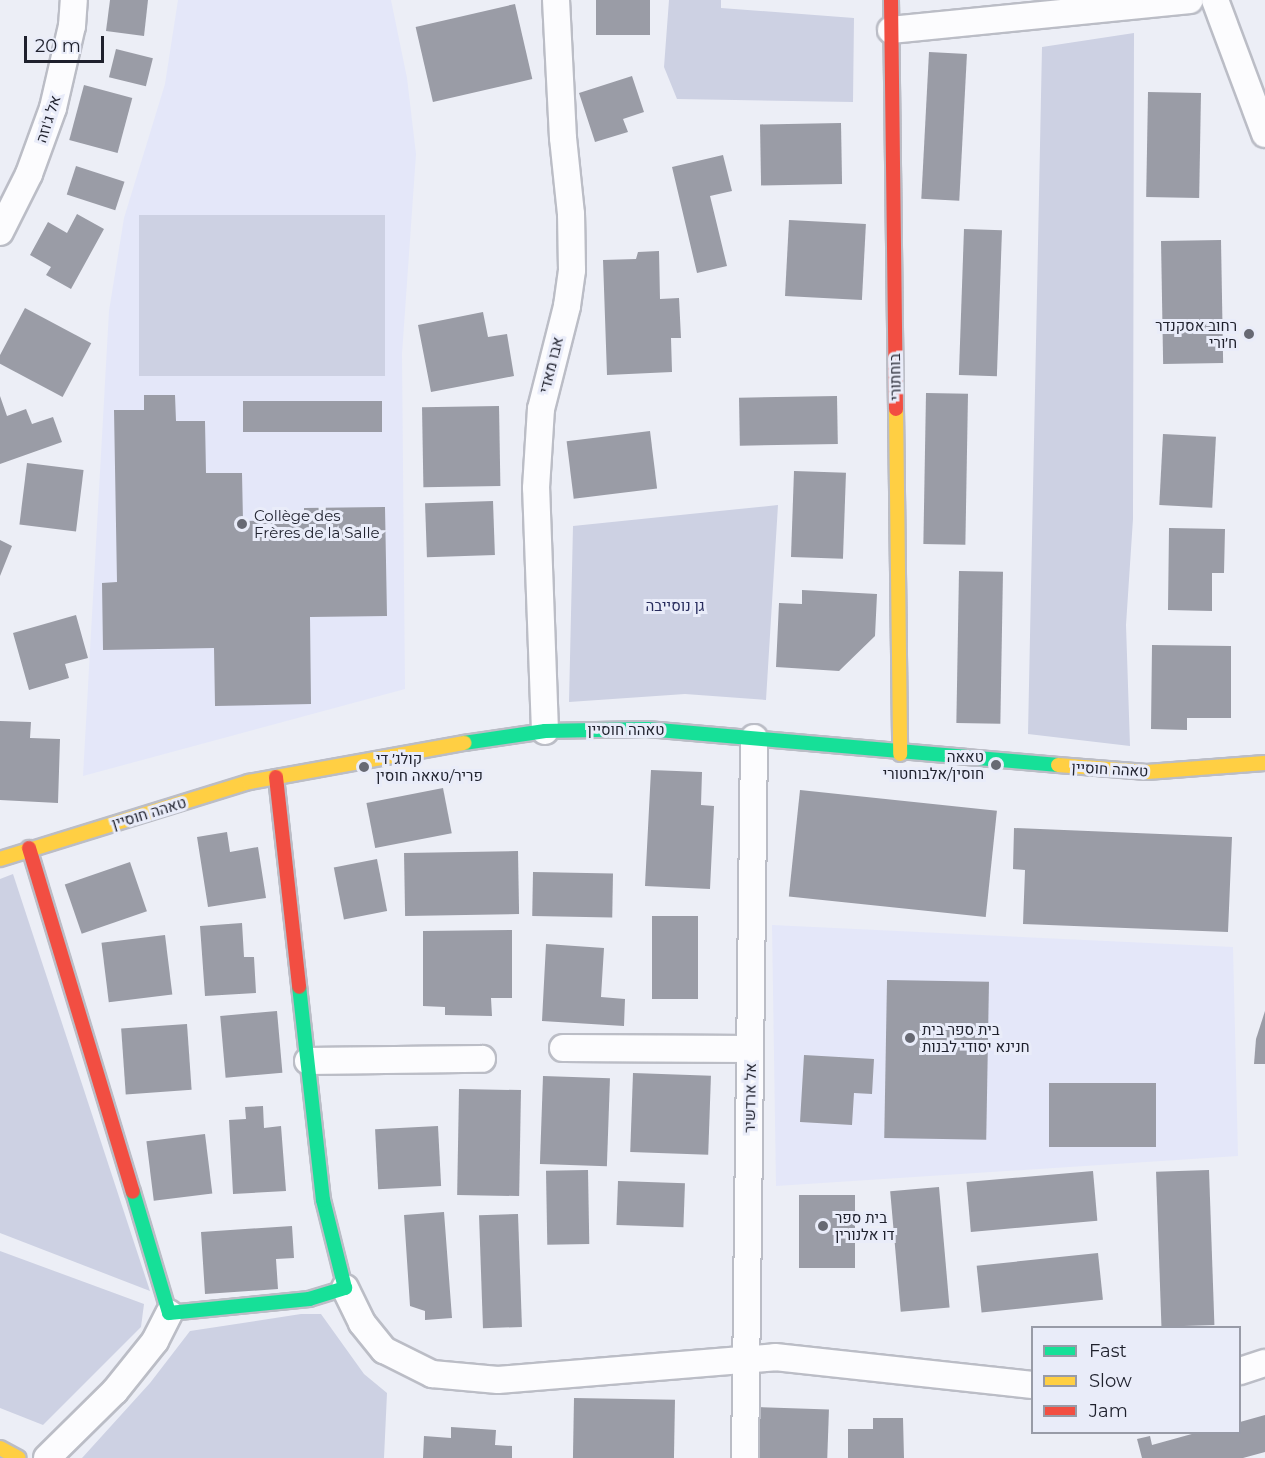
<!DOCTYPE html>
<meta charset="utf-8">
<style>
body{margin:0}
#map{position:relative;width:1265px;height:1458px;overflow:hidden;background:#eceef6;font-family:Montserrat,Heebo,sans-serif}
div>[style]{position:absolute}
.built>*{inset:0;background:#e4e7f9}
.green>*{inset:0;background:#cdd1e3;transform-origin:0 0}
.building>*{inset:0;background:#9a9ca6;transform-origin:0 0}
.roads{filter:drop-shadow(2px 0 #bbbdc6) drop-shadow(-2px 0 #bbbdc6) drop-shadow(0 2px #bbbdc6) drop-shadow(0 -2px #bbbdc6)}
.street>*{height:26px;margin:-13px;padding:0 13px;transform-origin:13px;border-radius:13px;background:#fcfcfe}
.fast>*{height:14px;margin:-7px;padding:0 7px;transform-origin:7px;border-radius:7px;background:#16e098}
.slow>*{height:14px;margin:-7px;padding:0 7px;transform-origin:7px;border-radius:7px;background:#ffcf43}
.jam>*{height:14px;margin:-7px;padding:0 7px;transform-origin:7px;border-radius:7px;background:#f24e42}
.dots>*{width:16px;height:16px;translate:-50% -50%;box-sizing:border-box;border:3px solid #e9ecf9;border-radius:50%}
span{translate:-50% -50%;white-space:nowrap;text-align:center;line-height:1.15;-webkit-text-stroke:6px #e9ecf9;paint-order:stroke}
.street-label{font-size:15px;color:#1f212d}
.poi-label{font-size:15px;color:#1f212d}
.right{translate:-100% -50%;text-align:right}
.left{translate:0 -50%;text-align:left}
.park-label{font-size:15px;color:#272c5d}
.legend{position:absolute;left:1031px;top:1326px;width:210px;height:108px;box-sizing:border-box;background:#e9ecf9;border:2px solid #989ba7;margin:0;padding:8px 10px;list-style:none;font-size:18px;color:#1f212d}
.legend li{display:flex;align-items:center;gap:12px;height:30px}
.legend b{width:30px;border:2px solid #989ba7}
.scale{position:absolute;left:24px;top:36px;width:80px;height:27px;box-sizing:border-box;border:3px solid #1f212d;border-top:0;padding-left:8px;font-size:18px;line-height:21px;white-space:nowrap;color:#1f212d;-webkit-text-stroke:4px #e9ecf9;paint-order:stroke}
</style>
<div id="map">
<div class="built">
<i style="clip-path:polygon(178px 0,391px 0,407px 78px,416px 154px,402px 354px,405px 689px,83px 776px,109px 311px,124px 218px,165px 84px)"></i>
<i style="clip-path:polygon(772px 925px,1233px 947px,1238px 1156px,776px 1186px)"></i>
</div>
<div class="green">
<i style="clip-path:polygon(669px 0,721px 0,721px 8px,854px 18px,853px 102px,677px 99px,664px 67px)"></i>
<i style="clip-path:polygon(1134px 33px,1133px 519px,1126px 625px,1130px 746px,1028px 734px,1042px 47px)"></i>
<i style="left:139px;top:215px;width:246px;height:161px"></i>
<i style="clip-path:polygon(778px 505px,766px 700px,685px 694px,569px 702px,573px 526px)"></i>
<i style="clip-path:polygon(13px 874px,150px 1291px,0 1233px,0 879px)"></i>
<i style="clip-path:polygon(0 1251px,144px 1304px,141px 1327px,43px 1425px,0 1408px)"></i>
<i style="clip-path:polygon(301px 1314px,321px 1314px,364px 1374px,387px 1393px,384px 1458px,82px 1458px,150px 1383px,190px 1331px)"></i>
</div>
<div class="building">
<i style="clip-path:polygon(110px 0,148px 0,144px 36px,106px 31px)"></i>
<i style="left:596px;top:0;width:54px;height:35px"></i>
<i style="left:515px;top:4px;width:77px;height:102px;rotate:77deg"></i>
<i style="left:116px;top:49px;width:38px;height:29px;rotate:14deg"></i>
<i style="left:929px;top:52px;width:38px;height:147px;rotate:3deg"></i>
<i style="clip-path:polygon(632px 76px,644px 112px,623px 119px,628px 132px,595px 142px,579px 93px)"></i>
<i style="left:84px;top:85px;width:50px;height:57px;rotate:15deg"></i>
<i style="left:1148px;top:92px;width:53px;height:105px;rotate:1deg"></i>
<i style="left:841px;top:123px;width:61px;height:81px;rotate:89deg"></i>
<i style="clip-path:polygon(723px 155px,732px 191px,710px 196px,727px 266px,697px 273px,672px 167px)"></i>
<i style="left:76px;top:166px;width:51px;height:30px;rotate:18deg"></i>
<i style="clip-path:polygon(77px 214px,104px 229px,71px 289px,46px 275px,51px 267px,30px 255px,48px 222px,67px 233px)"></i>
<i style="left:789px;top:220px;width:77px;height:76px;rotate:3deg"></i>
<i style="left:964px;top:229px;width:38px;height:146px;rotate:2deg"></i>
<i style="left:1221px;top:240px;width:123px;height:60px;rotate:89deg"></i>
<i style="clip-path:polygon(659px 251px,660px 299px,679px 298px,681px 338px,671px 338px,672px 372px,607px 375px,603px 260px,636px 259px,638px 252px)"></i>
<i style="left:25px;top:308px;width:75px;height:61px;rotate:28deg"></i>
<i style="clip-path:polygon(483px 312px,488px 337px,507px 334px,514px 376px,431px 392px,418px 325px)"></i>
<i style="left:926px;top:393px;width:42px;height:151px;rotate:1deg"></i>
<i style="clip-path:polygon(144px 395px,175px 395px,176px 421px,205px 421px,206px 473px,242px 473px,243px 521px,304px 520px,304px 508px,385px 507px,387px 616px,310px 617px,311px 704px,215px 706px,214px 648px,103px 650px,102px 583px,117px 582px,114px 410px,144px 410px)"></i>
<i style="clip-path:polygon(0 396px,7px 416px,26px 409px,32px 424px,53px 417px,62px 442px,0 464px)"></i>
<i style="left:837px;top:396px;width:48px;height:98px;rotate:89deg"></i>
<i style="left:382px;top:401px;width:31px;height:139px;rotate:90deg"></i>
<i style="left:499px;top:406px;width:80px;height:77px;rotate:89deg"></i>
<i style="left:650px;top:431px;width:58px;height:84px;rotate:83deg"></i>
<i style="left:1163px;top:434px;width:53px;height:71px;rotate:3deg"></i>
<i style="left:27px;top:463px;width:57px;height:62px;rotate:7deg"></i>
<i style="left:794px;top:471px;width:52px;height:86px;rotate:2deg"></i>
<i style="left:493px;top:501px;width:54px;height:68px;rotate:88deg"></i>
<i style="clip-path:polygon(1169px 528px,1225px 529px,1224px 573px,1212px 573px,1212px 611px,1168px 610px)"></i>
<i style="clip-path:polygon(0 540px,12px 546px,0 576px)"></i>
<i style="left:959px;top:571px;width:44px;height:152px;rotate:1deg"></i>
<i style="clip-path:polygon(802px 590px,877px 594px,875px 636px,839px 671px,776px 667px,779px 603px,802px 604px)"></i>
<i style="clip-path:polygon(76px 615px,88px 658px,65px 664px,69px 678px,29px 690px,13px 633px)"></i>
<i style="clip-path:polygon(1152px 645px,1231px 646px,1231px 718px,1187px 718px,1187px 730px,1151px 729px)"></i>
<i style="clip-path:polygon(0 721px,31px 722px,30px 738px,60px 739px,58px 803px,0 800px)"></i>
<i style="clip-path:polygon(651px 770px,702px 772px,701px 805px,714px 806px,710px 889px,645px 886px)"></i>
<i style="left:443px;top:788px;width:46px;height:78px;rotate:79deg"></i>
<i style="left:800px;top:790px;width:198px;height:107px;rotate:6deg"></i>
<i style="clip-path:polygon(1014px 828px,1232px 837px,1228px 932px,1023px 924px,1025px 870px,1013px 869px)"></i>
<i style="clip-path:polygon(227px 832px,230px 852px,258px 847px,266px 898px,208px 907px,197px 837px)"></i>
<i style="left:518px;top:851px;width:63px;height:114px;rotate:89deg"></i>
<i style="left:377px;top:859px;width:53px;height:44px;rotate:79deg"></i>
<i style="left:130px;top:862px;width:52px;height:69px;rotate:71deg"></i>
<i style="left:533px;top:872px;width:80px;height:44px;rotate:1deg"></i>
<i style="left:652px;top:916px;width:46px;height:83px"></i>
<i style="clip-path:polygon(242px 923px,244px 957px,254px 957px,256px 993px,205px 996px,200px 926px)"></i>
<i style="clip-path:polygon(512px 930px,512px 998px,491px 998px,492px 1016px,445px 1015px,445px 1007px,423px 1006px,423px 931px)"></i>
<i style="left:165px;top:935px;width:60px;height:64px;rotate:83deg"></i>
<i style="clip-path:polygon(546px 944px,604px 948px,601px 997px,625px 999px,624px 1026px,542px 1021px)"></i>
<i style="left:887px;top:980px;width:102px;height:158px;rotate:1deg"></i>
<i style="left:277px;top:1011px;width:62px;height:57px;rotate:85deg"></i>
<i style="clip-path:polygon(1265px 1011px,1265px 1064px,1254px 1064px,1256px 1039px)"></i>
<i style="left:187px;top:1024px;width:66px;height:66px;rotate:86deg"></i>
<i style="clip-path:polygon(804px 1055px,874px 1059px,872px 1094px,854px 1093px,852px 1125px,800px 1122px)"></i>
<i style="left:633px;top:1073px;width:78px;height:79px;rotate:2deg"></i>
<i style="left:543px;top:1076px;width:67px;height:88px;rotate:2deg"></i>
<i style="left:1049px;top:1083px;width:107px;height:64px"></i>
<i style="left:459px;top:1089px;width:62px;height:106px;rotate:1deg"></i>
<i style="clip-path:polygon(263px 1106px,264px 1128px,281px 1126px,286px 1191px,233px 1194px,229px 1120px,246px 1119px,245px 1107px)"></i>
<i style="left:438px;top:1126px;width:60px;height:63px;rotate:87deg"></i>
<i style="left:205px;top:1134px;width:60px;height:59px;rotate:83deg"></i>
<i style="left:588px;top:1170px;width:74px;height:42px;rotate:89deg"></i>
<i style="left:1209px;top:1170px;width:155px;height:53px;rotate:88deg"></i>
<i style="left:1093px;top:1171px;width:50px;height:127px;rotate:85deg"></i>
<i style="left:618px;top:1181px;width:67px;height:44px;rotate:2deg"></i>
<i style="left:939px;top:1187px;width:121px;height:49px;rotate:85deg"></i>
<i style="left:855px;top:1195px;width:73px;height:56px;rotate:90deg"></i>
<i style="clip-path:polygon(444px 1212px,452px 1318px,425px 1320px,425px 1311px,410px 1306px,404px 1215px)"></i>
<i style="left:518px;top:1214px;width:113px;height:39px;rotate:88deg"></i>
<i style="clip-path:polygon(292px 1226px,294px 1258px,276px 1259px,278px 1289px,205px 1294px,201px 1232px)"></i>
<i style="left:1098px;top:1253px;width:47px;height:122px;rotate:84deg"></i>
<i style="left:574px;top:1398px;width:101px;height:60px;rotate:1deg"></i>
<i style="left:755px;top:1407px;width:74px;height:51px;rotate:2deg"></i>
<i style="clip-path:polygon(1265px 1415px,1265px 1452px,1243px 1458px,1142px 1458px,1137px 1439px,1150px 1436px,1152px 1445px,1199px 1432px,1240px 1432px,1240px 1422px)"></i>
<i style="clip-path:polygon(873px 1418px,903px 1418px,904px 1458px,848px 1458px,848px 1429px,873px 1429px)"></i>
<i style="clip-path:polygon(451px 1427px,496px 1430px,495px 1445px,512px 1446px,512px 1458px,423px 1458px,424px 1436px,451px 1438px)"></i>
</div>
<div class="roads">
<div class="street">
<i style="left:1215px;top:0;width:143px;rotate:69.5deg"></i>
<i style="left:891px;top:30px;width:300px;rotate:-5.7deg"></i>
<i style="left:0;top:232px;width:65px;rotate:-63.4deg"></i>
<i style="left:29px;top:174px;width:70px;rotate:-70deg"></i>
<i style="left:53px;top:108px;width:84px;rotate:-77deg"></i>
<i style="left:72px;top:26px;width:26px;rotate:-86deg"></i>
<i style="left:545px;top:731px;width:243px;rotate:-92.1deg"></i>
<i style="left:536px;top:488px;width:79px;rotate:-86.4deg"></i>
<i style="left:541px;top:409px;width:106px;rotate:-75.8deg"></i>
<i style="left:567px;top:306px;width:36px;rotate:-82deg"></i>
<i style="left:572px;top:270px;width:56px;rotate:-91deg"></i>
<i style="left:571px;top:214px;width:76px;rotate:-96deg"></i>
<i style="left:563px;top:138px;width:138px;rotate:-92.9deg"></i>
<i style="left:563px;top:1048px;width:187px;rotate:0.3deg"></i>
<i style="left:308px;top:1061px;width:174px;rotate:-0.7deg"></i>
<i style="left:345px;top:1288px;width:39px;rotate:64deg"></i>
<i style="left:362px;top:1323px;width:35px;rotate:51deg"></i>
<i style="left:384px;top:1350px;width:54px;rotate:26.6deg"></i>
<i style="left:432px;top:1374px;width:66px;rotate:5.2deg"></i>
<i style="left:498px;top:1380px;width:278px;rotate:-4.7deg"></i>
<i style="left:775px;top:1357px;width:259px;rotate:6.2deg"></i>
<i style="left:1240px;top:1371px;width:26px;rotate:-18deg"></i>
<i style="left:47px;top:1458px;width:95px;rotate:-44.6deg"></i>
<i style="left:115px;top:1391px;width:64px;rotate:-51.3deg"></i>
<i style="left:155px;top:1341px;width:31px;rotate:-63deg"></i>
<i style="left:745px;top:1458px;width:720px;rotate:-89.28deg"></i>
</div>
<div class="fast">
<i style="left:464px;top:743px;width:82px;rotate:-8.4deg"></i>
<i style="left:545px;top:731px;width:102px;rotate:-1.1deg"></i>
<i style="left:647px;top:729px;width:413px;rotate:5deg"></i>
<i style="left:133px;top:1192px;width:126px;rotate:73.4deg"></i>
<i style="left:169px;top:1313px;width:141px;rotate:-5.7deg"></i>
<i style="left:309px;top:1299px;width:38px;rotate:-17deg"></i>
<i style="left:345px;top:1288px;width:91px;rotate:-104deg"></i>
<i style="left:323px;top:1200px;width:214px;rotate:-96.4deg"></i>
</div>
<div class="slow">
<i style="left:896px;top:409px;width:345px;rotate:89.3deg"></i>
<i style="left:1058px;top:765px;width:89px;rotate:4.5deg"></i>
<i style="left:1147px;top:772px;width:118px;rotate:-4.4deg"></i>
<i style="left:0;top:859px;width:261px;rotate:-17.2deg"></i>
<i style="left:249px;top:782px;width:219px;rotate:-10.3deg"></i>
<i style="left:0;top:1448px;width:21px;rotate:28deg"></i>
</div>
<div class="jam">
<i style="left:891px;top:0;width:409px;rotate:89.3deg"></i>
<i style="left:276px;top:777px;width:211px;rotate:83.7deg"></i>
<i style="left:29px;top:848px;width:359px;rotate:73.2deg"></i>
</div>
</div>
<div class="dots">
<i style="left:1249px;top:334px;background:#676973"></i>
<i style="left:242px;top:524px;background:#676973"></i>
<i style="left:996px;top:765px;background:#676973"></i>
<i style="left:364px;top:767px;background:#676973"></i>
<i style="left:910px;top:1038px;background:#676973"></i>
<i style="left:823px;top:1226px;background:#676973"></i>
</div>
<div class="street-label">
<span style="left:48px;top:119px;rotate:-72deg">אל ג'וזה</span>
<span style="left:551px;top:365px;rotate:-76deg">אבו מאדי</span>
<span style="left:895px;top:377px;rotate:-91deg">בוחתורי</span>
<span style="left:626px;top:730px">טאהה חוסיין</span>
<span style="left:1110px;top:769px;rotate:3deg">טאהה חוסיין</span>
<span style="left:149px;top:813px;rotate:-17deg">טאהה חוסיין</span>
<span style="left:750px;top:1098px;rotate:-89deg">אל ארדשיר</span>
</div>
<div class="poi-label">
<span class="right" style="left:1237px;top:334px">רחוב אסקנדר<br>ח׳ורי</span>
<span class="left" style="left:254px;top:524px">Collège des<br>Frères de la Salle</span>
<span class="right" style="left:984px;top:765px">טאאה<br>חוסין/אלבוחטורי</span>
<span class="left" style="left:376px;top:767px">קולג׳ די<br>פריר/טאאה חוסין</span>
<span class="left" style="left:922px;top:1038px">בית ספר בית<br>חנינא יסודי לבנות</span>
<span class="left" style="left:835px;top:1226px">בית ספר<br>דו אלנורין</span>
</div>
<div class="park-label">
<span style="left:675px;top:606px">גן נוסייבה</span>
</div>
<ul class="legend">
<li><b style="height:8px;background:#16e098"></b>Fast</li>
<li><b style="height:8px;background:#ffcf43"></b>Slow</li>
<li><b style="height:8px;background:#f24e42"></b>Jam</li>
</ul>
<div class="scale">20 m</div>
</div>
